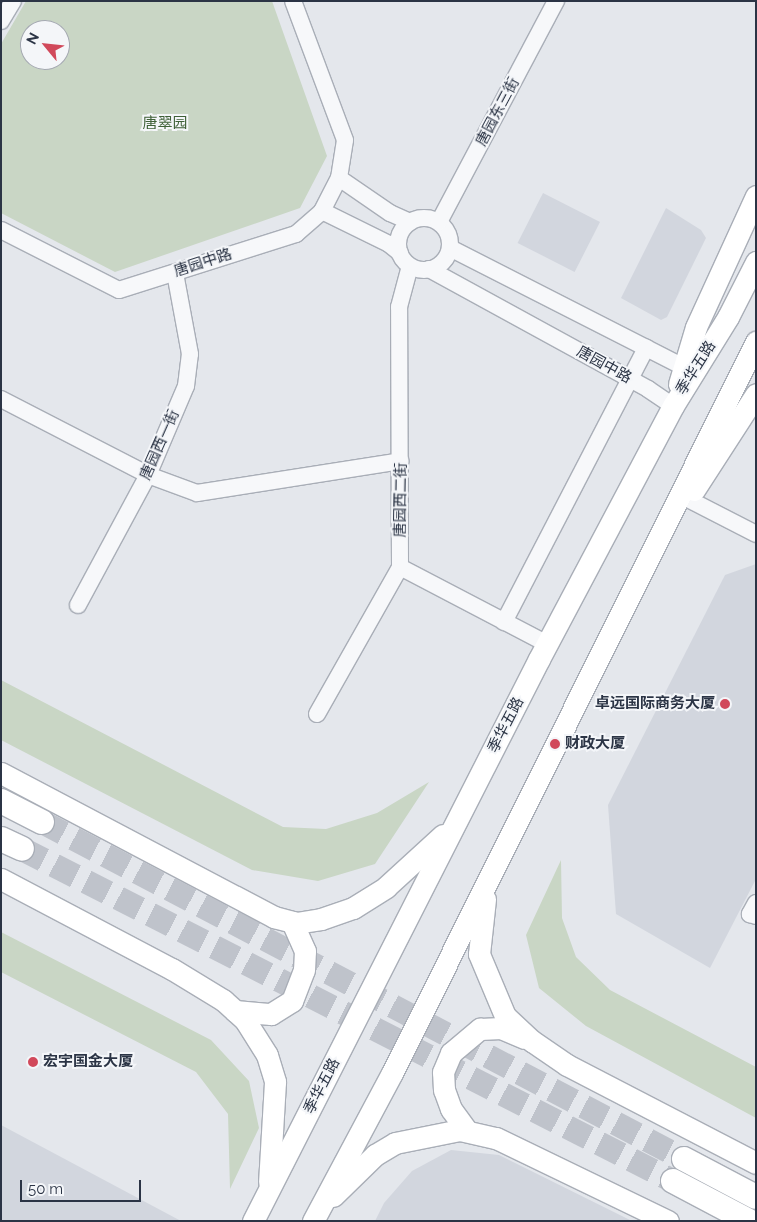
<!DOCTYPE html>
<meta charset="utf-8">
<style>
body{margin:0}
#map{position:relative;width:757px;height:1222px;overflow:hidden;background:#e4e7ec;font-family:Raleway,"Noto Sans SC",sans-serif}
div>[style]{position:absolute}
.built>*{inset:0;background:#d2d6de;transform-origin:0 0}
.green>*{inset:0;background:#c9d6c5}
.highway-tunnel>*{height:24px;margin-top:-12px;transform-origin:0;background:repeating-linear-gradient(90deg,#bfc3cb 0 24px,transparent 0 36px)}
.roads{filter:drop-shadow(1px 0 #a9aeb7) drop-shadow(-1px 0 #a9aeb7) drop-shadow(0 1px #a9aeb7) drop-shadow(0 -1px #a9aeb7)}
.minor>*{height:16px;margin:-8px;padding:0 8px;transform-origin:8px;border-radius:8px;background:#f7f8fa}
.minor>.ring{margin:-8px;padding:0;box-sizing:content-box;background:none;border:16px solid #f7f8fa;border-radius:50%}
.major>*{height:21px;margin:-10.5px;padding:0 10.5px;transform-origin:10.5px;border-radius:10.5px;background:#fff}
.highway>*{height:24px;margin:-12px;padding:0 12px;transform-origin:12px;border-radius:12px;background:#fff}
.dots>*{width:14px;height:14px;translate:-50% -50%;box-sizing:border-box;border:2px solid #f4f6f9;border-radius:50%}
span{translate:-50% -50%;white-space:nowrap;text-align:center;line-height:1.15;-webkit-text-stroke:4px #f4f6f9;paint-order:stroke}
.street-label{font-size:15px;color:#2b3445}
.park-label{font-size:15px;color:#3f6138}
.poi-label{font-size:15px;color:#2b3445;font-weight:700}
.right{translate:-100% -50%;text-align:right}
.left{translate:0 -50%;text-align:left}
.frame{position:absolute;inset:0;border:2px solid #2b3445;pointer-events:none}
.north{position:absolute;left:20px;top:20px;width:50px;height:50px;box-sizing:border-box;background:#f4f6f9;border:1px solid #a4a8b1;border-radius:50%;rotate:298deg;font-size:14px;font-weight:700;line-height:20px;text-align:center;color:#2b3445}
.north::after{content:'';display:block;margin:auto;width:18px;height:22px;background:#d1495b;clip-path:polygon(50% 0,100% 100%,50% 72%,0 100%)}
.scale{position:absolute;left:20px;top:1180px;width:121px;height:22px;box-sizing:border-box;border:2px solid #2b3445;border-top:0;padding-left:6px;font-size:15px;line-height:18px;white-space:nowrap;color:#2b3445;-webkit-text-stroke:4px #f4f6f9;paint-order:stroke}
</style>
<div id="map">
<div class="built">
<i style="left:543px;top:193px;width:64px;height:56px;rotate:27deg"></i>
<i style="clip-path:polygon(666px 208px,701px 230px,706px 238px,667px 317px,661px 320px,621px 298px)"></i>
<i style="clip-path:polygon(756px 564px,756px 879px,710px 968px,616px 914px,608px 805px,725px 575px)"></i>
<i style="clip-path:polygon(1px 1125px,181px 1221px,1px 1221px)"></i>
<i style="clip-path:polygon(451px 1150px,499px 1155px,632px 1221px,375px 1221px,384px 1203px,412px 1171px)"></i>
</div>
<div class="green">
<i style="clip-path:polygon(evenodd,26px 1px,272px 1px,327px 156px,300px 208px,115px 272px,1px 213px,1px 44px,26px 1px,30px 30px,60px 30px,60px 60px,30px 60px,30px 30px)"></i>
<i style="clip-path:polygon(1px 680px,283px 827px,326px 829px,377px 813px,429px 782px,375px 864px,318px 881px,252px 870px,1px 740px)"></i>
<i style="clip-path:polygon(561px 860px,562px 918px,576px 957px,610px 990px,756px 1067px,756px 1118px,586px 1026px,539px 988px,526px 935px)"></i>
<i style="clip-path:polygon(1px 932px,211px 1040px,249px 1081px,259px 1128px,230px 1189px,228px 1114px,196px 1072px,1px 972px)"></i>
</div>
<div class="highway-tunnel">
<i style="left:42px;top:822px;width:725px;rotate:27.7deg"></i>
<i style="left:22px;top:849px;width:731px;rotate:27.02deg"></i>
</div>
<div class="roads">
<div class="minor">
<i style="left:1px;top:21px;width:23px;rotate:-59deg"></i>
<i style="left:339px;top:178px;width:62px;rotate:34.5deg"></i>
<i style="left:390px;top:213px;width:22px;rotate:24deg"></i>
<i style="left:322px;top:211px;width:75px;rotate:26.2deg"></i>
<i style="left:389px;top:244px;width:14px;rotate:39deg"></i>
<i class="ring" style="left:398px;top:218px;width:36px;height:36px"></i>
<i style="left:439px;top:222px;width:250px;rotate:-62.1deg"></i>
<i style="left:1px;top:230px;width:132px;rotate:27deg"></i>
<i style="left:119px;top:290px;width:186px;rotate:-17.6deg"></i>
<i style="left:296px;top:234px;width:35px;rotate:-41deg"></i>
<i style="left:322px;top:211px;width:37px;rotate:-63deg"></i>
<i style="left:339px;top:178px;width:38px;rotate:-81deg"></i>
<i style="left:345px;top:140px;width:148px;rotate:-110.5deg"></i>
<i style="left:450px;top:248px;width:263px;rotate:27deg"></i>
<i style="left:429px;top:269px;width:250px;rotate:28.7deg"></i>
<i style="left:648px;top:389px;width:30px;rotate:34deg"></i>
<i style="left:1px;top:399px;width:165px;rotate:27.3deg"></i>
<i style="left:148px;top:475px;width:52px;rotate:20.2deg"></i>
<i style="left:197px;top:493px;width:206px;rotate:-8.9deg"></i>
<i style="left:688px;top:499px;width:76px;rotate:27.2deg"></i>
<i style="left:400px;top:567px;width:166px;rotate:27.6deg"></i>
<i style="left:78px;top:605px;width:148px;rotate:-61.7deg"></i>
<i style="left:148px;top:475px;width:97px;rotate:-66.9deg"></i>
<i style="left:186px;top:386px;width:32px;rotate:-83deg"></i>
<i style="left:190px;top:354px;width:82px;rotate:-100.5deg"></i>
<i style="left:504px;top:622px;width:309px;rotate:-62.6deg"></i>
<i style="left:317px;top:714px;width:169px;rotate:-60.5deg"></i>
<i style="left:400px;top:567px;width:260px;rotate:-90.2deg"></i>
<i style="left:399px;top:307px;width:42px;rotate:-75deg"></i>
<i style="left:756px;top:903px;width:13px;rotate:119deg"></i>
<i style="left:750px;top:914px;width:6px;rotate:18deg"></i>
</div>
<div class="major">
<i style="left:679px;top:384px;width:59px;rotate:-73.4deg"></i>
<i style="left:696px;top:327px;width:144px;rotate:-65.4deg"></i>
<i style="left:694px;top:490px;width:114px;rotate:-57.1deg"></i>
<i style="left:1px;top:773px;width:309px;rotate:27.8deg"></i>
<i style="left:274px;top:917px;width:23px;rotate:15deg"></i>
<i style="left:296px;top:923px;width:25px;rotate:-9deg"></i>
<i style="left:321px;top:919px;width:34px;rotate:-19deg"></i>
<i style="left:353px;top:908px;width:39px;rotate:-32deg"></i>
<i style="left:386px;top:887px;width:77px;rotate:-42.4deg"></i>
<i style="left:1px;top:879px;width:193px;rotate:27.8deg"></i>
<i style="left:172px;top:969px;width:60px;rotate:31.3deg"></i>
<i style="left:223px;top:1000px;width:30px;rotate:42deg"></i>
<i style="left:245px;top:1020px;width:41px;rotate:57.8deg"></i>
<i style="left:267px;top:1055px;width:28px;rotate:73deg"></i>
<i style="left:275px;top:1082px;width:100px;rotate:93.4deg"></i>
<i style="left:485px;top:899px;width:55px;rotate:96.2deg"></i>
<i style="left:479px;top:954px;width:67px;rotate:67.2deg"></i>
<i style="left:505px;top:1016px;width:37px;rotate:43deg"></i>
<i style="left:532px;top:1041px;width:42px;rotate:34.4deg"></i>
<i style="left:567px;top:1065px;width:213px;rotate:27.4deg"></i>
<i style="left:235px;top:1011px;width:36px;rotate:5deg"></i>
<i style="left:271px;top:1014px;width:25px;rotate:-32deg"></i>
<i style="left:292px;top:1001px;width:33px;rotate:-69deg"></i>
<i style="left:304px;top:970px;width:19px;rotate:-87deg"></i>
<i style="left:305px;top:951px;width:32px;rotate:-114deg"></i>
<i style="left:467px;top:1131px;width:27px;rotate:-126deg"></i>
<i style="left:451px;top:1109px;width:20px;rotate:-110deg"></i>
<i style="left:444px;top:1090px;width:18px;rotate:-93deg"></i>
<i style="left:443px;top:1072px;width:21px;rotate:-67deg"></i>
<i style="left:451px;top:1053px;width:38px;rotate:-40deg"></i>
<i style="left:480px;top:1029px;width:21px;rotate:-3deg"></i>
<i style="left:501px;top:1028px;width:25px;rotate:23deg"></i>
<i style="left:333px;top:1196px;width:59px;rotate:-44.3deg"></i>
<i style="left:375px;top:1155px;width:23px;rotate:-31deg"></i>
<i style="left:395px;top:1143px;width:66px;rotate:-11.3deg"></i>
<i style="left:460px;top:1130px;width:37px;rotate:13deg"></i>
<i style="left:496px;top:1138px;width:191px;rotate:25.8deg"></i>
<i style="left:253px;top:1221px;width:631px;rotate:-63.03deg"></i>
<i style="left:539px;top:659px;width:286px;rotate:-62.1deg"></i>
<i style="left:673px;top:406px;width:105px;rotate:-58.3deg"></i>
<i style="left:728px;top:317px;width:62px;rotate:-63deg"></i>
<i style="left:313px;top:1221px;width:168px;rotate:-61.9deg"></i>
<i style="left:392px;top:1073px;width:817px;rotate:-63.53deg"></i>
</div>
<div class="highway">
<i style="left:1px;top:801px;width:46px;rotate:27.1deg"></i>
<i style="left:1px;top:839px;width:23px;rotate:25deg"></i>
<i style="left:684px;top:1159px;width:81px;rotate:27.8deg"></i>
<i style="left:673px;top:1181px;width:86px;rotate:27.8deg"></i>
</div>
</div>
<div class="dots">
<i style="left:725px;top:704px;background:#d1495b"></i>
<i style="left:555px;top:744px;background:#d1495b"></i>
<i style="left:33px;top:1062px;background:#d1495b"></i>
</div>
<div class="street-label">
<span style="left:498px;top:112px;rotate:-62deg">唐园东三街</span>
<span style="left:203px;top:263px;rotate:-18deg">唐园中路</span>
<span style="left:604px;top:365px;rotate:29deg">唐园中路</span>
<span style="left:696px;top:368px;rotate:-58deg">季华五路</span>
<span style="left:160px;top:445px;rotate:-66deg">唐园西一街</span>
<span style="left:401px;top:500px;rotate:-89deg">唐园西二街</span>
<span style="left:506px;top:725px;rotate:-63deg">季华五路</span>
<span style="left:322px;top:1086px;rotate:-63deg">季华五路</span>
</div>
<div class="park-label">
<span style="left:165px;top:124px">唐翠园</span>
</div>
<div class="poi-label">
<span class="right" style="left:715px;top:704px">卓远国际商务大厦</span>
<span class="left" style="left:565px;top:744px">财政大厦</span>
<span class="left" style="left:43px;top:1062px">宏宇国金大厦</span>
</div>
<div class="frame"></div>
<div class="north">N</div>
<div class="scale">50 m</div>
</div>
